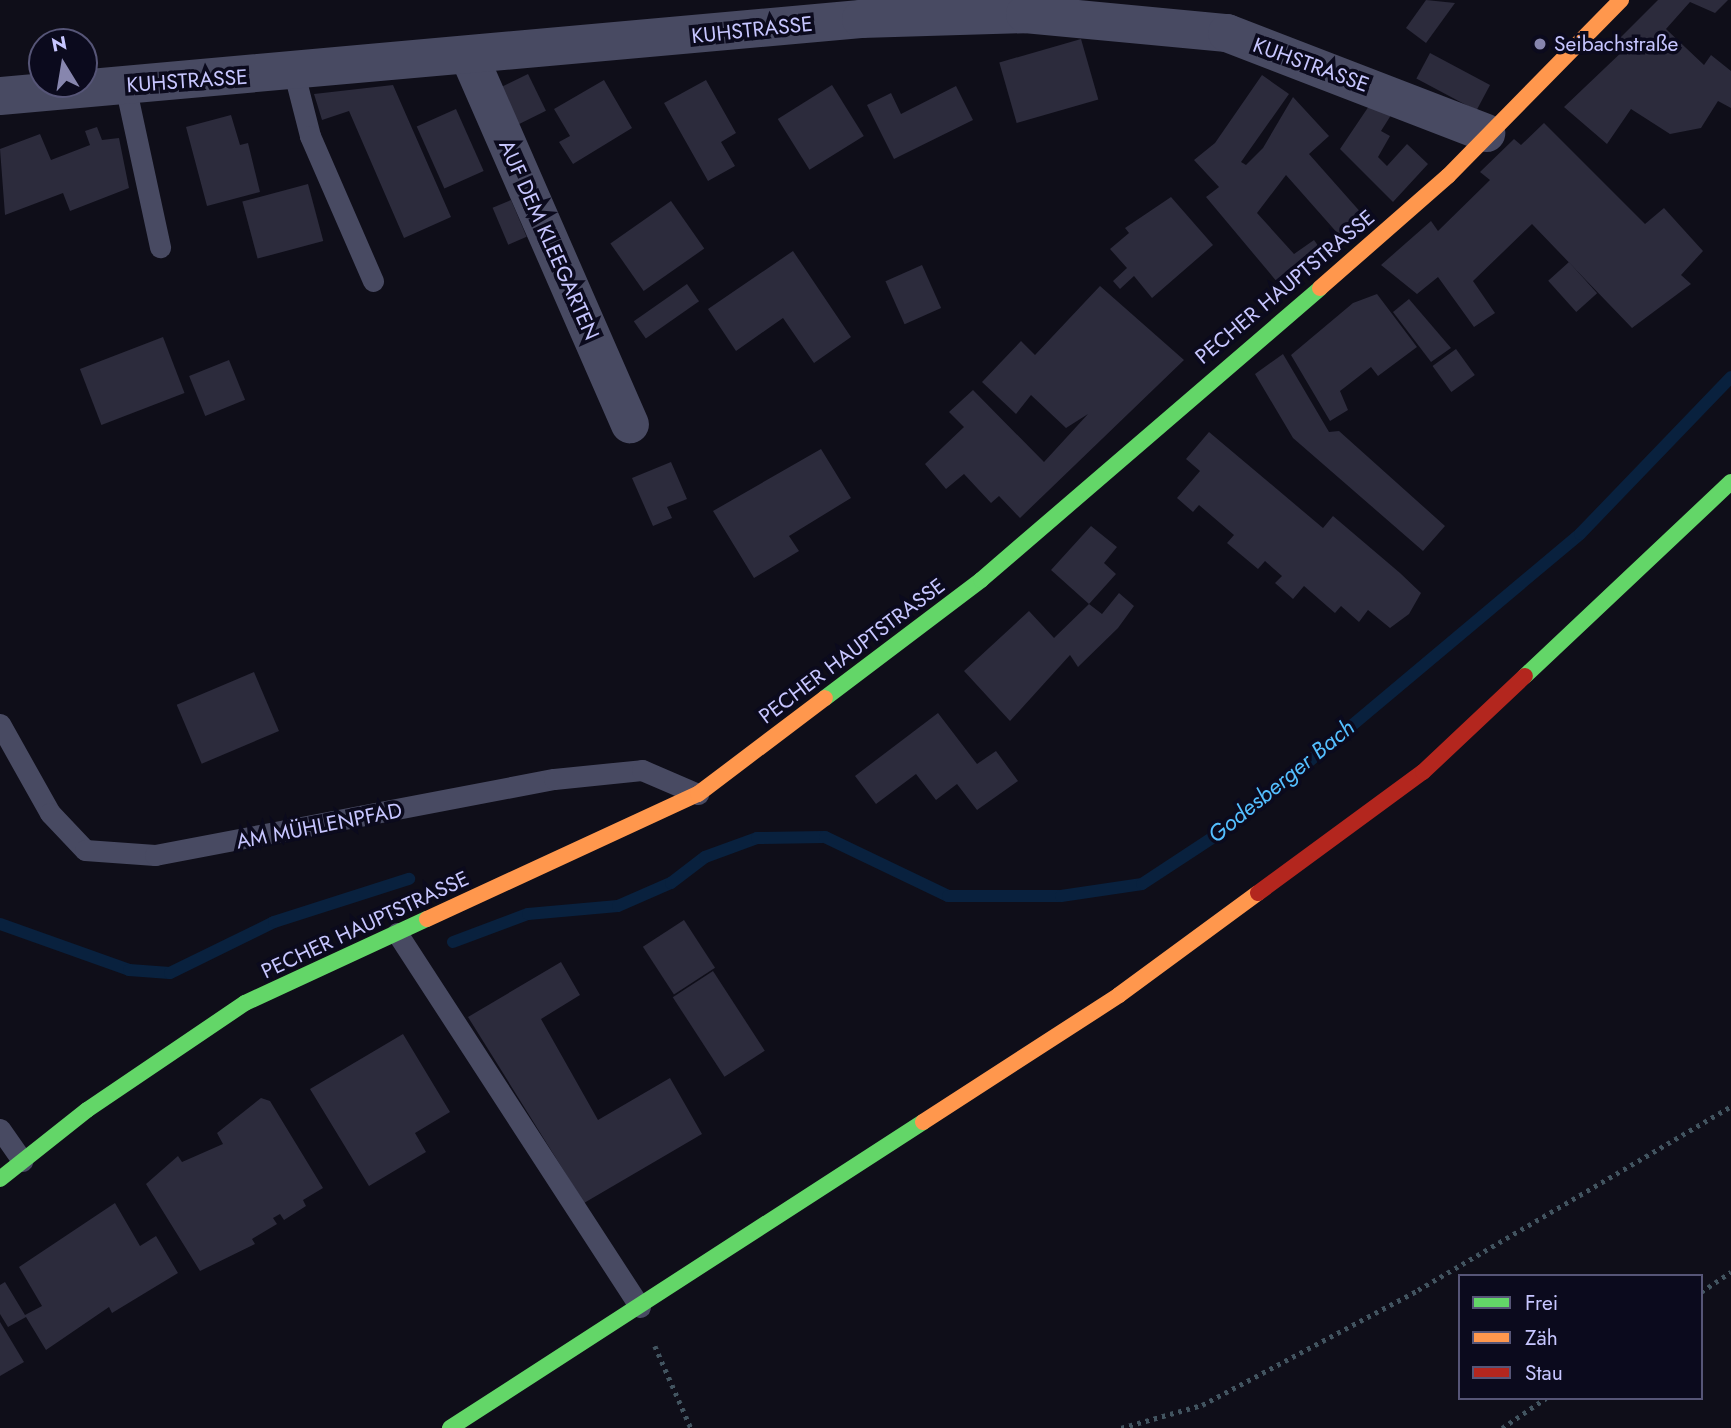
<!DOCTYPE html>
<meta charset="utf-8">
<style>
body{margin:0}
#map{position:relative;width:1731px;height:1428px;overflow:hidden;background:#0f0e19;font-family:Jost,sans-serif}
div>[style]{position:absolute}
.stream>*{height:12px;margin:-6px;padding:0 6px;transform-origin:6px;border-radius:6px;background:#09213e}
.building>*{inset:0;background:#2c2b3c;transform-origin:0 0}
.path>*{height:4.5px;margin-top:-2.25px;transform-origin:0;background:repeating-linear-gradient(90deg,#425460 0 3.5px,transparent 0 8.5px)}
.lane>*{height:21px;margin:-10.5px;padding:0 10.5px;transform-origin:10.5px;border-radius:10.5px;background:#484a62}
.street>*{height:38px;margin:-19px;padding:0 19px;transform-origin:19px;border-radius:19px;background:#484a62}
.fast>*{height:16px;margin:-8px;padding:0 8px;transform-origin:8px;border-radius:8px;background:#63d668}
.slow>*{height:16px;margin:-8px;padding:0 8px;transform-origin:8px;border-radius:8px;background:#ff974d}
.jam>*{height:16px;margin:-8px;padding:0 8px;transform-origin:8px;border-radius:8px;background:#b3261e}
.dots>*{width:19px;height:19px;translate:-50% -50%;box-sizing:border-box;border:4px solid #0b0a1d;border-radius:50%}
span{translate:-50% -50%;white-space:nowrap;text-align:center;line-height:1.15;-webkit-text-stroke:7px #0b0a1d;paint-order:stroke}
.street-label{font-size:21px;color:#c7c6ff}
.poi-label{font-size:21px;color:#c7c6ff}
.left{translate:0 -50%;text-align:left}
.water-label{font-size:23px;color:#54bfff;font-style:italic}
.legend{position:absolute;left:1458px;top:1274px;width:245px;height:126px;box-sizing:border-box;background:#0b0a1d;border:2px solid #565577;margin:0;padding:9px 12px;list-style:none;font-size:21px;color:#c7c6ff}
.legend li{display:flex;align-items:center;gap:14px;height:35px}
.legend b{width:35px;border:2px solid #565577}
.north{position:absolute;left:28px;top:28px;width:70px;height:70px;box-sizing:border-box;background:#0b0a1d;border:2px solid #565577;border-radius:50%;rotate:349deg;font-size:19px;font-weight:700;line-height:28px;text-align:center;color:#c7c6ff}
.north::after{content:'';display:block;margin:auto;width:24px;height:32px;background:#8786ae;clip-path:polygon(50% 0,100% 100%,50% 72%,0 100%)}
</style>
<div id="map">
<div class="stream">
<i style="left:0;top:924px;width:137px;rotate:19.6deg"></i>
<i style="left:129px;top:970px;width:41px;rotate:4.2deg"></i>
<i style="left:170px;top:973px;width:116px;rotate:-26.1deg"></i>
<i style="left:274px;top:922px;width:142px;rotate:-17.7deg"></i>
<i style="left:453px;top:942px;width:80px;rotate:-20.5deg"></i>
<i style="left:528px;top:914px;width:90px;rotate:-5.1deg"></i>
<i style="left:618px;top:906px;width:58px;rotate:-23.5deg"></i>
<i style="left:671px;top:883px;width:43px;rotate:-37.4deg"></i>
<i style="left:705px;top:857px;width:55px;rotate:-20.1deg"></i>
<i style="left:757px;top:838px;width:68px;rotate:-0.8deg"></i>
<i style="left:825px;top:837px;width:136px;rotate:25.6deg"></i>
<i style="left:948px;top:896px;width:113px"></i>
<i style="left:1061px;top:896px;width:82px;rotate:-8.4deg"></i>
<i style="left:1142px;top:884px;width:115px;rotate:-33.3deg"></i>
<i style="left:1238px;top:821px;width:446px;rotate:-40deg"></i>
<i style="left:1580px;top:534px;width:218px;rotate:-46.1deg"></i>
</div>
<div class="building">
<i style="clip-path:polygon(1426px 0,1455px 3px,1426px 43px,1406px 28px)"></i>
<i style="clip-path:polygon(1658px 0,1728px 0,1715px 13px,1690px 2px,1666px 29px,1704px 65px,1711px 55px,1731px 71px,1731px 108px,1718px 101px,1701px 128px,1670px 134px,1631px 109px,1607px 144px,1564px 107px,1626px 48px,1615px 43px)"></i>
<i style="left:1081px;top:39px;width:63px;height:85px;rotate:74deg"></i>
<i style="left:1430px;top:53px;width:68px;height:29px;rotate:28deg"></i>
<i style="left:528px;top:74px;width:41px;height:32px;rotate:64deg"></i>
<i style="clip-path:polygon(1262px 75px,1289px 94px,1241px 162px,1246px 165px,1263px 148px,1293px 97px,1329px 136px,1309px 154px,1371px 224px,1347px 244px,1286px 175px,1257px 213px,1294px 254px,1314px 240px,1326px 257px,1283px 289px,1206px 197px,1219px 187px,1194px 160px,1215px 143px)"></i>
<i style="clip-path:polygon(604px 80px,632px 128px,573px 164px,559px 142px,570px 136px,554px 109px)"></i>
<i style="clip-path:polygon(706px 80px,736px 133px,721px 142px,735px 166px,708px 181px,664px 103px)"></i>
<i style="clip-path:polygon(393px 85px,451px 217px,404px 238px,349px 111px,322px 120px,314px 94px)"></i>
<i style="left:832px;top:85px;width:60px;height:64px;rotate:58deg"></i>
<i style="clip-path:polygon(956px 86px,973px 120px,894px 159px,867px 105px,891px 93px,901px 114px)"></i>
<i style="clip-path:polygon(1371px 103px,1393px 112px,1381px 131px,1390px 136px,1378px 157px,1387px 166px,1407px 144px,1428px 164px,1393px 202px,1340px 149px)"></i>
<i style="left:456px;top:109px;width:68px;height:43px;rotate:66deg"></i>
<i style="clip-path:polygon(231px 115px,240px 145px,248px 143px,260px 192px,207px 206px,186px 127px)"></i>
<i style="clip-path:polygon(1544px 123px,1645px 224px,1664px 208px,1703px 251px,1681px 275px,1691px 284px,1632px 328px,1532px 224px,1473px 281px,1495px 313px,1474px 327px,1438px 277px,1417px 294px,1381px 265px,1431px 221px,1438px 231px,1490px 180px,1480px 172px,1514px 139px,1521px 145px)"></i>
<i style="clip-path:polygon(97px 127px,102px 140px,119px 138px,129px 188px,70px 211px,63px 193px,5px 215px,0 149px,40px 134px,51px 160px,90px 145px,85px 131px)"></i>
<i style="left:308px;top:184px;width:59px;height:68px;rotate:75deg"></i>
<i style="clip-path:polygon(1171px 197px,1213px 245px,1152px 298px,1134px 276px,1120px 289px,1113px 281px,1127px 268px,1110px 249px,1129px 233px,1125px 228px)"></i>
<i style="left:511px;top:200px;width:40px;height:20px;rotate:67deg"></i>
<i style="left:671px;top:201px;width:58px;height:74px;rotate:55deg"></i>
<i style="clip-path:polygon(793px 251px,851px 337px,814px 363px,783px 318px,736px 351px,708px 309px)"></i>
<i style="left:1569px;top:262px;width:42px;height:28px;rotate:48deg"></i>
<i style="left:922px;top:265px;width:47px;height:40px;rotate:66deg"></i>
<i style="left:687px;top:284px;width:21px;height:65px;rotate:55deg"></i>
<i style="clip-path:polygon(1100px 286px,1184px 360px,1020px 518px,999px 496px,991px 503px,964px 474px,946px 489px,925px 464px,964px 427px,949px 412px,973px 390px,1044px 462px,1088px 414px,1066px 428px,1031px 395px,1016px 414px,982px 382px,1021px 341px,1035px 355px)"></i>
<i style="clip-path:polygon(1377px 294px,1417px 347px,1378px 376px,1371px 367px,1340px 391px,1348px 410px,1330px 421px,1291px 355px,1353px 303px)"></i>
<i style="clip-path:polygon(1409px 299px,1451px 348px,1431px 362px,1393px 312px)"></i>
<i style="left:163px;top:337px;width:60px;height:89px;rotate:69deg"></i>
<i style="left:1456px;top:349px;width:32px;height:29px;rotate:54deg"></i>
<i style="clip-path:polygon(1283px 354px,1329px 432px,1339px 431px,1445px 526px,1423px 551px,1293px 438px,1255px 374px)"></i>
<i style="left:229px;top:360px;width:43px;height:43px;rotate:68deg"></i>
<i style="clip-path:polygon(1209px 432px,1323px 528px,1333px 516px,1400px 573px,1421px 593px,1409px 614px,1390px 628px,1368px 610px,1359px 622px,1341px 606px,1335px 613px,1304px 586px,1293px 599px,1275px 583px,1282px 576px,1265px 561px,1258px 569px,1227px 543px,1234px 535px,1199px 505px,1193px 512px,1177px 498px,1200px 471px,1186px 459px)"></i>
<i style="clip-path:polygon(821px 449px,851px 498px,789px 536px,799px 551px,754px 578px,713px 511px)"></i>
<i style="clip-path:polygon(671px 462px,687px 499px,667px 507px,672px 518px,653px 526px,632px 478px)"></i>
<i style="clip-path:polygon(1091px 526px,1117px 547px,1104px 563px,1116px 574px,1089px 604px,1051px 570px)"></i>
<i style="clip-path:polygon(1119px 593px,1134px 606px,1118px 628px,1078px 667px,1070px 655px,1010px 721px,964px 671px,1029px 611px,1054px 638px,1089px 604px,1102px 614px)"></i>
<i style="left:254px;top:672px;width:64px;height:84px;rotate:67deg"></i>
<i style="clip-path:polygon(938px 713px,977px 764px,996px 751px,1018px 781px,977px 810px,957px 784px,936px 800px,916px 774px,876px 804px,855px 776px)"></i>
<i style="left:684px;top:920px;width:57px;height:49px;rotate:57deg"></i>
<i style="clip-path:polygon(561px 962px,580px 995px,541px 1019px,598px 1120px,670px 1078px,702px 1134px,584px 1203px,468px 1017px)"></i>
<i style="left:713px;top:971px;width:95px;height:48px;rotate:57deg"></i>
<i style="clip-path:polygon(403px 1034px,450px 1112px,415px 1133px,426px 1152px,369px 1186px,310px 1089px)"></i>
<i style="clip-path:polygon(261px 1098px,270px 1101px,323px 1188px,303px 1200px,306px 1206px,284px 1220px,280px 1214px,273px 1218px,277px 1224px,252px 1239px,255px 1244px,200px 1271px,146px 1184px,178px 1156px,182px 1162px,223px 1144px,217px 1133px)"></i>
<i style="clip-path:polygon(115px 1203px,140px 1246px,156px 1236px,178px 1273px,112px 1313px,109px 1307px,46px 1350px,26px 1317px,8px 1327px,0 1314px,0 1285px,5px 1282px,25px 1315px,42px 1306px,19px 1267px)"></i>
<i style="clip-path:polygon(0 1322px,24px 1362px,0 1376px)"></i>
</div>
<div class="path">
<i style="left:1701px;top:1292px;width:36px;rotate:-34deg"></i>
<i style="left:655px;top:1346px;width:90px;rotate:66.3deg"></i>
<i style="left:1121px;top:1428px;width:84px;rotate:-15.9deg"></i>
<i style="left:1202px;top:1405px;width:245px;rotate:-28deg"></i>
<i style="left:1418px;top:1290px;width:363px;rotate:-30.4deg"></i>
<i style="left:1502px;top:1428px;width:53px;rotate:-34.3deg"></i>
</div>
<div class="lane">
<i style="left:294px;top:73px;width:65px;rotate:75.7deg"></i>
<i style="left:310px;top:136px;width:158px;rotate:66.5deg"></i>
<i style="left:125px;top:85px;width:166px;rotate:77.8deg"></i>
<i style="left:0;top:724px;width:102px;rotate:60.7deg"></i>
<i style="left:50px;top:813px;width:51px;rotate:46.6deg"></i>
<i style="left:85px;top:850px;width:70px;rotate:4.1deg"></i>
<i style="left:155px;top:855px;width:406px;rotate:-10.8deg"></i>
<i style="left:554px;top:779px;width:88px;rotate:-5.8deg"></i>
<i style="left:642px;top:770px;width:61px;rotate:23.2deg"></i>
<i style="left:397px;top:933px;width:446px;rotate:57deg"></i>
<i style="left:0;top:1129px;width:39px;rotate:55deg"></i>
</div>
<div class="street">
<i style="left:469px;top:56px;width:402px;rotate:66.4deg"></i>
<i style="left:0;top:96px;width:864px;rotate:-5.11deg"></i>
<i style="left:861px;top:19px;width:164px;rotate:-1.7deg"></i>
<i style="left:1025px;top:14px;width:203px;rotate:5.4deg"></i>
<i style="left:1227px;top:33px;width:278px;rotate:21.1deg"></i>
</div>
<div class="fast">
<i style="left:1525px;top:676px;width:283px;rotate:-43.3deg"></i>
<i style="left:825px;top:698px;width:196px;rotate:-37.1deg"></i>
<i style="left:981px;top:580px;width:447px;rotate:-40.7deg"></i>
<i style="left:0;top:1179px;width:111px;rotate:-38.4deg"></i>
<i style="left:87px;top:1110px;width:191px;rotate:-34.1deg"></i>
<i style="left:245px;top:1003px;width:200px;rotate:-24.8deg"></i>
<i style="left:450px;top:1428px;width:563px;rotate:-32.9deg"></i>
</div>
<div class="slow">
<i style="left:1320px;top:288px;width:170px;rotate:-41.2deg"></i>
<i style="left:1448px;top:176px;width:247px;rotate:-45.5deg"></i>
<i style="left:427px;top:919px;width:298px;rotate:-24.8deg"></i>
<i style="left:698px;top:794px;width:159px;rotate:-37.1deg"></i>
<i style="left:923px;top:1122px;width:234px;rotate:-32.9deg"></i>
<i style="left:1119px;top:995px;width:172px;rotate:-36.3deg"></i>
</div>
<div class="jam">
<i style="left:1258px;top:893px;width:205px;rotate:-36.3deg"></i>
<i style="left:1423px;top:772px;width:140px;rotate:-43.3deg"></i>
</div>
<div class="dots">
<i style="left:1540px;top:44px;background:#8786ae"></i>
</div>
<div class="street-label">
<span style="left:752px;top:30px;rotate:-6deg">KUHSTRASSE</span>
<span style="left:1311px;top:65px;rotate:20deg">KUHSTRASSE</span>
<span style="left:187px;top:81px;rotate:-4deg">KUHSTRASSE</span>
<span style="left:549px;top:240px;rotate:66deg">AUF DEM KLEEGARTEN</span>
<span style="left:1285px;top:287px;rotate:-40deg">PECHER HAUPTSTRASSE</span>
<span style="left:852px;top:651px;rotate:-37deg">PECHER HAUPTSTRASSE</span>
<span style="left:319px;top:826px;rotate:-11deg">AM MÜHLENPFAD</span>
<span style="left:365px;top:925px;rotate:-25deg">PECHER HAUPTSTRASSE</span>
</div>
<div class="poi-label">
<span class="left" style="left:1554px;top:44px">Seibachstraße</span>
</div>
<div class="water-label">
<span style="left:1281px;top:781px;rotate:-39deg">Godesberger Bach</span>
</div>
<ul class="legend">
<li><b style="height:9px;background:#63d668"></b>Frei</li>
<li><b style="height:9px;background:#ff974d"></b>Zäh</li>
<li><b style="height:9px;background:#b3261e"></b>Stau</li>
</ul>
<div class="north">N</div>
</div>
